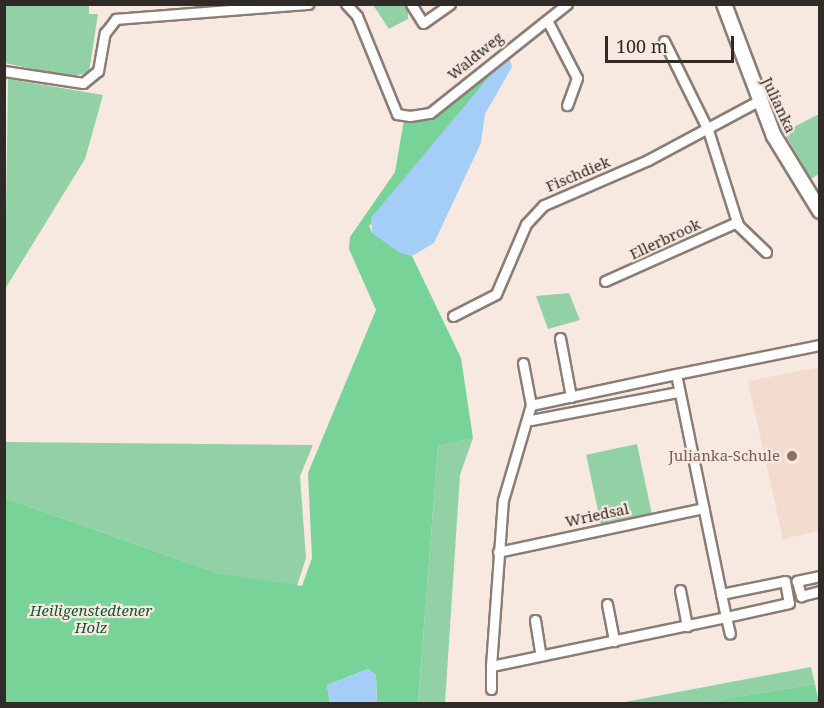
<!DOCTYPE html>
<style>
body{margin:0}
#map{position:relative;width:824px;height:708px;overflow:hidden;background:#f8e9e0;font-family:"Noto Serif",serif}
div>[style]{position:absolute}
.built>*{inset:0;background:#f1dbce}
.green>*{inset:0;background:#92d0a6;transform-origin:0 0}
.forest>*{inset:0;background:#77d397}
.water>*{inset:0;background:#a4cef8}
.stream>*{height:2px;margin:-1px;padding:0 1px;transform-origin:1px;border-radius:1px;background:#a4cef8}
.roads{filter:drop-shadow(2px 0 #8b7d75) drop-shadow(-2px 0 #8b7d75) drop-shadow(0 2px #8b7d75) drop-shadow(0 -2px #8b7d75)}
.street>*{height:9px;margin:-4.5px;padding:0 4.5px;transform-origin:4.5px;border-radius:4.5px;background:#fff}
.secondary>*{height:14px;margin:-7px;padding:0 7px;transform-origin:7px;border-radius:7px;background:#fff}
.dots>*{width:16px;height:16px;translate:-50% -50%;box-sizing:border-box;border:3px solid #f8e9e0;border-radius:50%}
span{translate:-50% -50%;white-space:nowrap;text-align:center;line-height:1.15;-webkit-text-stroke:4.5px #f8e9e0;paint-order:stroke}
.street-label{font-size:15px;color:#312b28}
.education-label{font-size:15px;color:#785e54}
.right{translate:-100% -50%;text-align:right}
.park-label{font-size:15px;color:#125731;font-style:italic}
.frame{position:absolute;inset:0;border:6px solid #312b28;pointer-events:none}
.scale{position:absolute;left:605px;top:36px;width:129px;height:27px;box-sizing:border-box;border:3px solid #312b28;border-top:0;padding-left:8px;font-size:18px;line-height:21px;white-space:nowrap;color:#312b28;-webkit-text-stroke:4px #f8e9e0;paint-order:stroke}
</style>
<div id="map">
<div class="built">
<i style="clip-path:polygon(819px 367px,819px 531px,783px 539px,748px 381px)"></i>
</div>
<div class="green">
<i style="clip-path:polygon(4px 5px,89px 5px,89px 14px,98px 14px,89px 72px,71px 77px,5px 63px)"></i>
<i style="clip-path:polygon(373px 5px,408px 5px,408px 19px,389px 29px)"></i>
<i style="clip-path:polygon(8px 79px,103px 95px,85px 159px,5px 289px)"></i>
<i style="clip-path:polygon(819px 114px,819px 174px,811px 179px,784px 132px)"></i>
<i style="clip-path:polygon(569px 293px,580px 320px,548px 329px,536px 296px)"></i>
<i style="clip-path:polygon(473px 438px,460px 475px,445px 703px,418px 704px,438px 446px)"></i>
<i style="clip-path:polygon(5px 442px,313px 445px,300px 476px,306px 558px,297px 586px,217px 573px,5px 498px)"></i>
<i style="left:637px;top:444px;width:73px;height:52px;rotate:78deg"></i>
<i style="clip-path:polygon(811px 667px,815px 684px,702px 703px,614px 704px)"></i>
</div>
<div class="forest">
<i style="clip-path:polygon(505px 57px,369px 226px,372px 233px,412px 256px,461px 358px,473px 438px,438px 446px,418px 703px,377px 703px,376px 675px,368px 669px,327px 685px,330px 703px,5px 704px,5px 498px,217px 573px,302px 586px,312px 558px,308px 473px,376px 310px,349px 249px,350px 237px,395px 172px,404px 120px,434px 115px)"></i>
<i style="clip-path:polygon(815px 684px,819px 703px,702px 703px)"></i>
</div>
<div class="water">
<i style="clip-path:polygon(508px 54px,512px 67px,485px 114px,481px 143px,434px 243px,412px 256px,400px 253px,372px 233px,371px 218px)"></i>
<i style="clip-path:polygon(368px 669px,376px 675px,377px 703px,330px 703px,327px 685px)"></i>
</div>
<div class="stream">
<i style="left:4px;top:84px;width:5px;rotate:-68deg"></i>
</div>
<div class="roads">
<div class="street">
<i style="left:346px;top:4px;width:16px;rotate:47deg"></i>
<i style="left:357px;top:16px;width:106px;rotate:67.8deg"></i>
<i style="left:397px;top:114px;width:13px;rotate:9deg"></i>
<i style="left:410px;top:116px;width:20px;rotate:-9deg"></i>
<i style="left:430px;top:113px;width:175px;rotate:-38.5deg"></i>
<i style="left:411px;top:4px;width:22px;rotate:58deg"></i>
<i style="left:423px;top:23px;width:33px;rotate:-35deg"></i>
<i style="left:547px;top:20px;width:65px;rotate:62.7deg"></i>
<i style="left:577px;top:78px;width:29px;rotate:110deg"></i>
<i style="left:664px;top:41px;width:99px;rotate:63.7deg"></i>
<i style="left:708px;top:130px;width:100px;rotate:72.5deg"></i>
<i style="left:738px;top:225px;width:39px;rotate:44deg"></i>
<i style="left:4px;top:71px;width:80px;rotate:8.6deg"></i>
<i style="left:83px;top:83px;width:19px;rotate:-39deg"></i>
<i style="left:98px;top:71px;width:39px;rotate:-80deg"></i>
<i style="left:105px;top:33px;width:18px;rotate:-52deg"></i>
<i style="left:116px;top:19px;width:193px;rotate:-4.5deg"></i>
<i style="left:605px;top:281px;width:145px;rotate:-24.1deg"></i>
<i style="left:453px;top:316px;width:48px;rotate:-27.1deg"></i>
<i style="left:496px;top:294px;width:76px;rotate:-66.8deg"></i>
<i style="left:526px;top:224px;width:26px;rotate:-47deg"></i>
<i style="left:544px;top:205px;width:113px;rotate:-23.4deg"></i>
<i style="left:648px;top:160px;width:125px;rotate:-28.2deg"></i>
<i style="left:560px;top:338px;width:60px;rotate:79.4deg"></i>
<i style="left:523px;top:363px;width:43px;rotate:79.2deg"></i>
<i style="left:676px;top:374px;width:248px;rotate:78.4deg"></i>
<i style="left:726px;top:617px;width:240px;rotate:168.2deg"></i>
<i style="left:491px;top:666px;width:166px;rotate:-85.9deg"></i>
<i style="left:503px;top:500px;width:99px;rotate:-73.6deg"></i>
<i style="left:531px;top:405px;width:148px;rotate:-12.1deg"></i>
<i style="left:676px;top:374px;width:147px;rotate:-11.4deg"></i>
<i style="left:531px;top:420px;width:150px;rotate:-10.8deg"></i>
<i style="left:498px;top:552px;width:210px;rotate:-12.1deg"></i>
<i style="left:820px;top:576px;width:24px;rotate:168deg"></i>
<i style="left:797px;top:581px;width:16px;rotate:75deg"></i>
<i style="left:801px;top:596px;width:20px;rotate:-15deg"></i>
<i style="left:680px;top:590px;width:37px;rotate:79deg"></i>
<i style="left:721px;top:594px;width:65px;rotate:-11.5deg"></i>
<i style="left:785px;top:581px;width:22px;rotate:80deg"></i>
<i style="left:789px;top:603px;width:65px;rotate:167.5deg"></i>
<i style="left:726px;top:617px;width:17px;rotate:77deg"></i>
<i style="left:607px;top:604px;width:38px;rotate:79deg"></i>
<i style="left:535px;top:620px;width:36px;rotate:81deg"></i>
<i style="left:491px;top:666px;width:23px;rotate:90deg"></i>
</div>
<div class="secondary">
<i style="left:724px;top:4px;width:141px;rotate:69.3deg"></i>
<i style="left:774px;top:136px;width:88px;rotate:58.5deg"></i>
</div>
</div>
<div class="dots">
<i style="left:792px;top:456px;background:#8d6e63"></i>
</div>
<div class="street-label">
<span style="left:475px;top:56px;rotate:-39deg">Waldweg</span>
<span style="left:779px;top:105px;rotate:65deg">Julianka</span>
<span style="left:578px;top:174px;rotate:-23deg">Fischdiek</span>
<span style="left:665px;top:239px;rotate:-25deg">Ellerbrook</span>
<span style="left:597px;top:515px;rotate:-12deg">Wriedsal</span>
</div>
<div class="education-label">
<span class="right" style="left:780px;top:456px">Julianka-Schule</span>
</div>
<div class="park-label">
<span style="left:91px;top:619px">Heiligenstedtener<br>Holz</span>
</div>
<div class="frame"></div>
<div class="scale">100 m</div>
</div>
